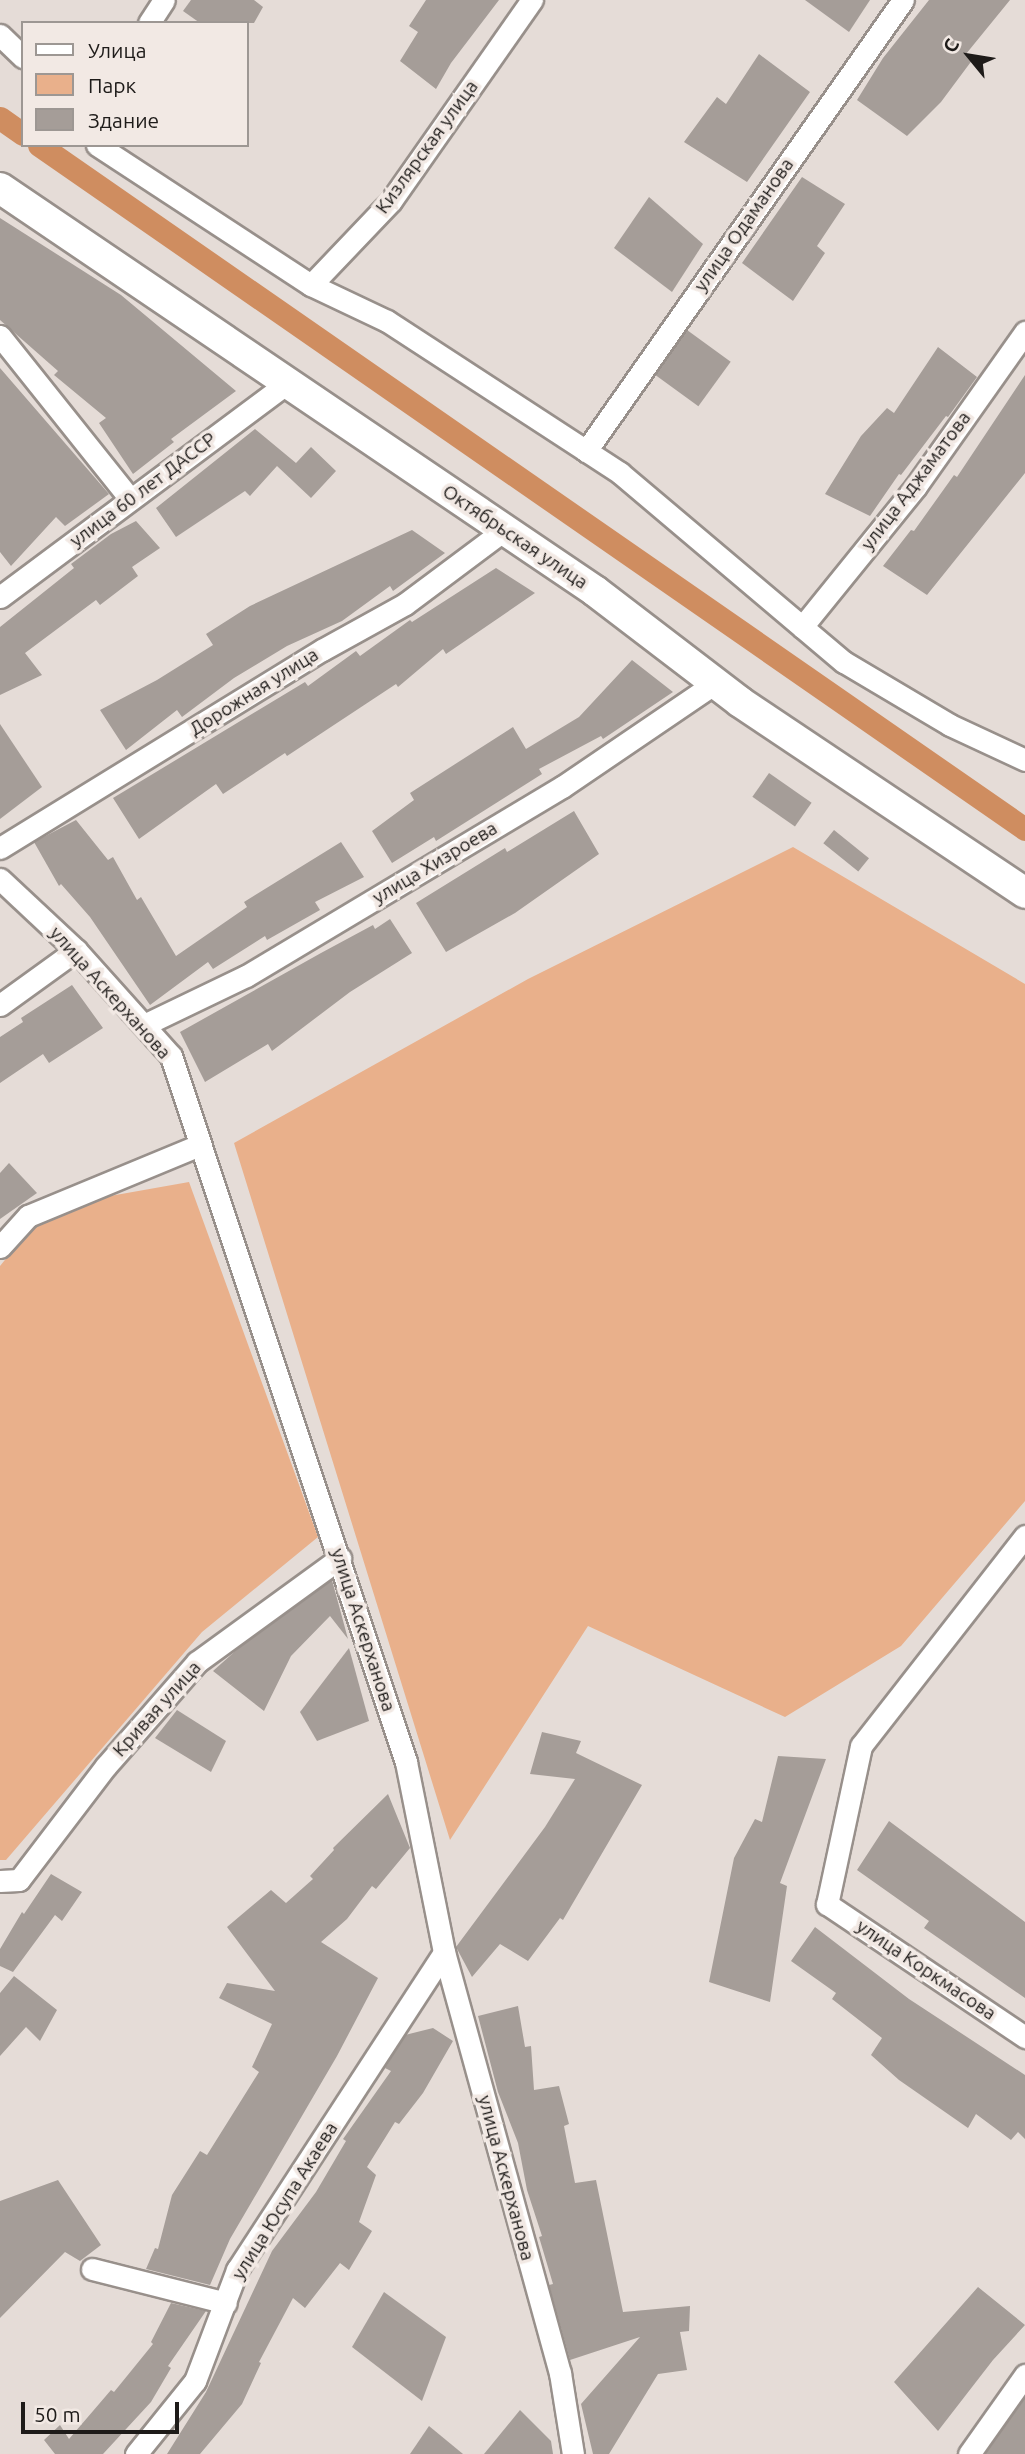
<!DOCTYPE html>
<meta charset="utf-8">
<style>
body{margin:0}
#map{position:relative;width:1025px;height:2454px;overflow:hidden;background:#e5dcd7;font-family:Ubuntu,sans-serif}
div>[style]{position:absolute}
.green>*{inset:0;background:#e9b08b}
.canal>*{height:23px;margin:-11.5px;padding:0 11.5px;transform-origin:11.5px;border-radius:11.5px;background:#cf8d60}
.building>*{inset:0;background:#a59d98;transform-origin:0 0}
.roads{filter:drop-shadow(2px 0 #98908b) drop-shadow(-2px 0 #98908b) drop-shadow(0 2px #98908b) drop-shadow(0 -2px #98908b)}
.street>*{height:21px;margin:-10.5px;padding:0 10.5px;transform-origin:10.5px;border-radius:10.5px;background:#fff}
.secondary>*{height:30px;margin:-15px;padding:0 15px;transform-origin:15px;border-radius:15px;background:#fff}
span{translate:-50% -50%;white-space:nowrap;text-align:center;line-height:1.15;-webkit-text-stroke:7px #f2e9e4;paint-order:stroke}
.street-label{font-size:19px;color:#1e1b19}
.legend{position:absolute;left:21px;top:21px;width:228px;height:126px;box-sizing:border-box;background:#f2e9e4;border:2px solid #9d9793;margin:0;padding:9px 12px;list-style:none;font-size:21px;color:#1e1b19}
.legend li{display:flex;align-items:center;gap:14px;height:35px}
.legend b{width:35px;border:2px solid #9d9793}
.north{position:absolute;left:934px;top:21px;width:70px;height:70px;-webkit-text-stroke:5px #f2e9e4;paint-order:stroke;rotate:300deg;font-size:19px;font-weight:700;line-height:28px;text-align:center;color:#1e1b19}
.north::after{content:'';display:block;margin:auto;width:24px;height:32px;background:#1e1b19;clip-path:polygon(50% 0,100% 100%,50% 72%,0 100%)}
.scale{position:absolute;left:21px;top:2402px;width:158px;height:32px;box-sizing:border-box;border:4px solid #1e1b19;border-top:0;padding-left:9px;font-size:21px;line-height:24px;white-space:nowrap;color:#1e1b19;-webkit-text-stroke:5px #f2e9e4;paint-order:stroke}
</style>
<div id="map">
<div class="green">
<i style="clip-path:polygon(793px 847px,1025px 984px,1025px 1501px,901px 1646px,785px 1717px,588px 1626px,450px 1840px,234px 1143px,528px 979px)"></i>
<i style="clip-path:polygon(189px 1182px,318px 1537px,202px 1632px,6px 1860px,0 1860px,0 1266px,48px 1207px)"></i>
</div>
<div class="canal">
<i style="left:0;top:118px;width:28px;rotate:35deg"></i>
<i style="left:39px;top:145px;width:1200px;rotate:34.75deg"></i>
</div>
<div class="building">
<i style="clip-path:polygon(191px 0,254px 0,263px 7px,254px 23px,200px 23px,183px 11px)"></i>
<i style="clip-path:polygon(426px 0,499px 0,451px 63px,436px 89px,400px 61px,418px 32px,409px 26px)"></i>
<i style="clip-path:polygon(805px 0,870px 0,849px 32px)"></i>
<i style="clip-path:polygon(929px 0,1010px 0,966px 54px,973px 59px,941px 102px,907px 136px,857px 100px,883px 58px)"></i>
<i style="clip-path:polygon(759px 54px,810px 92px,747px 182px,684px 142px,717px 97px,726px 104px)"></i>
<i style="clip-path:polygon(802px 177px,845px 204px,817px 246px,825px 253px,793px 301px,742px 263px)"></i>
<i style="clip-path:polygon(649px 197px,703px 244px,672px 292px,614px 248px)"></i>
<i style="clip-path:polygon(0 218px,121px 295px,236px 391px,171px 439px,174px 442px,133px 474px,99px 423px,106px 418px,54px 375px,58px 371px,0 320px)"></i>
<i style="left:687px;top:330px;width:54px;height:55px;rotate:36deg"></i>
<i style="clip-path:polygon(938px 347px,977px 377px,948px 417px,946px 416px,901px 475px,899px 474px,870px 516px,825px 494px,861px 436px,887px 408px,894px 413px)"></i>
<i style="clip-path:polygon(0 368px,109px 494px,65px 526px,56px 517px,11px 566px,0 552px)"></i>
<i style="clip-path:polygon(1025px 375px,1025px 473px,927px 595px,883px 566px,911px 530px,914px 531px,954px 475px,957px 477px)"></i>
<i style="clip-path:polygon(255px 429px,296px 463px,311px 447px,336px 471px,311px 498px,277px 466px,250px 496px,245px 491px,176px 537px,156px 508px)"></i>
<i style="clip-path:polygon(136px 521px,160px 548px,132px 567px,138px 576px,100px 605px,96px 600px,25px 653px,42px 675px,0 695px,0 627px,74px 568px,71px 564px,111px 534px)"></i>
<i style="clip-path:polygon(412px 530px,445px 553px,393px 591px,390px 586px,342px 621px,287px 646px,234px 678px,182px 717px,177px 710px,126px 750px,100px 710px,157px 680px,213px 645px,206px 634px,250px 606px)"></i>
<i style="clip-path:polygon(496px 568px,535px 593px,446px 654px,443px 649px,398px 687px,396px 684px,287px 756px,285px 753px,223px 794px,216px 784px,139px 839px,113px 798px,305px 682px,308px 686px,356px 651px,360px 656px,410px 620px,412px 622px)"></i>
<i style="clip-path:polygon(632px 660px,673px 692px,603px 739px,601px 736px,539px 769px,542px 774px,436px 841px,434px 837px,392px 863px,372px 831px,414px 800px,410px 793px,513px 727px,526px 749px,579px 717px)"></i>
<i style="clip-path:polygon(0 724px,42px 787px,0 819px)"></i>
<i style="left:769px;top:773px;width:52px;height:29px;rotate:35deg"></i>
<i style="clip-path:polygon(574px 811px,599px 854px,515px 913px,446px 952px,416px 903px,505px 848px,507px 852px)"></i>
<i style="clip-path:polygon(76px 820px,108px 860px,113px 857px,137px 900px,141px 897px,176px 956px,247px 907px,244px 902px,341px 842px,364px 877px,315px 902px,320px 910px,267px 940px,265px 936px,213px 969px,208px 962px,150px 1005px,90px 917px,61px 884px,59px 886px,34px 842px)"></i>
<i style="left:834px;top:830px;width:45px;height:17px;rotate:39deg"></i>
<i style="clip-path:polygon(390px 919px,412px 953px,350px 992px,272px 1051px,268px 1044px,205px 1082px,180px 1032px,321px 953px,373px 925px,375px 929px)"></i>
<i style="clip-path:polygon(72px 985px,103px 1028px,49px 1063px,43px 1054px,0 1083px,0 1037px,23px 1022px,21px 1018px)"></i>
<i style="clip-path:polygon(9px 1163px,37px 1193px,0 1219px,0 1173px)"></i>
<i style="clip-path:polygon(332px 1580px,348px 1639px,330px 1616px,291px 1656px,264px 1711px,213px 1671px,241px 1646px)"></i>
<i style="clip-path:polygon(349px 1648px,369px 1721px,317px 1741px,300px 1712px)"></i>
<i style="clip-path:polygon(177px 1710px,226px 1741px,211px 1772px,155px 1738px)"></i>
<i style="clip-path:polygon(542px 1732px,581px 1741px,576px 1753px,642px 1785px,563px 1920px,560px 1918px,528px 1961px,500px 1944px,472px 1977px,456px 1947px,545px 1827px,575px 1779px,530px 1774px)"></i>
<i style="clip-path:polygon(778px 1756px,826px 1759px,780px 1883px,787px 1886px,770px 2002px,709px 1982px,734px 1858px,755px 1819px,762px 1822px)"></i>
<i style="clip-path:polygon(388px 1794px,410px 1848px,376px 1889px,372px 1886px,347px 1919px,321px 1942px,378px 1978px,337px 2056px,230px 2239px,210px 2285px,146px 2269px,155px 2248px,158px 2249px,172px 2195px,200px 2151px,207px 2155px,259px 2072px,252px 2067px,272px 2024px,219px 1998px,227px 1983px,275px 1991px,227px 1927px,271px 1890px,286px 1903px,313px 1879px,310px 1876px,334px 1850px,333px 1848px)"></i>
<i style="clip-path:polygon(889px 1821px,1025px 1922px,1025px 1998px,924px 1928px,929px 1921px,857px 1870px)"></i>
<i style="clip-path:polygon(51px 1874px,82px 1892px,62px 1921px,55px 1915px,13px 1972px,0 1966px,0 1949px,22px 1912px,24px 1914px)"></i>
<i style="clip-path:polygon(815px 1927px,909px 1999px,1025px 2075px,1025px 2139px,1018px 2132px,1011px 2140px,976px 2114px,968px 2128px,899px 2080px,871px 2055px,882px 2038px,832px 1999px,836px 1993px,791px 1961px)"></i>
<i style="clip-path:polygon(14px 1976px,57px 2010px,40px 2041px,26px 2027px,0 2056px,0 1993px)"></i>
<i style="clip-path:polygon(518px 2006px,525px 2047px,531px 2046px,534px 2090px,559px 2086px,569px 2124px,564px 2126px,575px 2183px,596px 2180px,623px 2312px,690px 2306px,689px 2331px,680px 2332px,687px 2370px,658px 2374px,609px 2454px,593px 2454px,581px 2404px,640px 2337px,570px 2360px,549px 2285px,553px 2284px,539px 2237px,542px 2236px,527px 2190px,518px 2143px,498px 2092px,478px 2016px)"></i>
<i style="clip-path:polygon(433px 2028px,453px 2041px,423px 2093px,399px 2124px,395px 2122px,367px 2167px,376px 2175px,359px 2222px,372px 2231px,349px 2270px,340px 2263px,305px 2308px,293px 2298px,259px 2362px,261px 2363px,242px 2404px,200px 2454px,167px 2454px,206px 2392px,272px 2251px,316px 2192px,346px 2141px,343px 2139px,391px 2071px,385px 2068px,405px 2035px)"></i>
<i style="clip-path:polygon(58px 2180px,101px 2245px,80px 2261px,65px 2252px,0 2318px,0 2201px)"></i>
<i style="clip-path:polygon(978px 2287px,1025px 2325px,993px 2360px,938px 2431px,894px 2382px)"></i>
<i style="clip-path:polygon(384px 2292px,446px 2337px,422px 2401px,352px 2347px)"></i>
<i style="clip-path:polygon(171px 2303px,206px 2311px,168px 2366px,171px 2368px,151px 2402px,103px 2454px,55px 2454px,44px 2440px,60px 2425px,69px 2439px,111px 2390px,114px 2392px,153px 2344px,151px 2342px)"></i>
<i style="clip-path:polygon(1025px 2398px,1025px 2454px,985px 2454px)"></i>
<i style="clip-path:polygon(520px 2410px,551px 2441px,553px 2454px,484px 2454px)"></i>
<i style="clip-path:polygon(429px 2426px,463px 2454px,410px 2454px)"></i>
</div>
<div class="roads">
<div class="street">
<i style="left:149px;top:23px;width:27px;rotate:-57deg"></i>
<i style="left:0;top:35px;width:32px;rotate:44deg"></i>
<i style="left:97px;top:145px;width:256px;rotate:33.2deg"></i>
<i style="left:311px;top:285px;width:84px;rotate:25.3deg"></i>
<i style="left:387px;top:321px;width:278px;rotate:33.1deg"></i>
<i style="left:620px;top:473px;width:293px;rotate:40.2deg"></i>
<i style="left:844px;top:662px;width:123px;rotate:30.7deg"></i>
<i style="left:950px;top:725px;width:83px;rotate:25deg"></i>
<i style="left:311px;top:285px;width:116px;rotate:-46.4deg"></i>
<i style="left:391px;top:201px;width:246px;rotate:-55deg"></i>
<i style="left:0;top:336px;width:208px;rotate:51.4deg"></i>
<i style="left:586px;top:451px;width:551px;rotate:-54.9deg"></i>
<i style="left:0;top:597px;width:358px;rotate:-36.7deg"></i>
<i style="left:802px;top:627px;width:181px;rotate:-51deg"></i>
<i style="left:916px;top:486px;width:189px;rotate:-54.7deg"></i>
<i style="left:0;top:848px;width:378px;rotate:-31.6deg"></i>
<i style="left:322px;top:650px;width:95px;rotate:-29deg"></i>
<i style="left:405px;top:604px;width:124px;rotate:-36.8deg"></i>
<i style="left:0;top:879px;width:104px;rotate:43.1deg"></i>
<i style="left:76px;top:950px;width:142px;rotate:48.1deg"></i>
<i style="left:171px;top:1056px;width:744px;rotate:71.59deg"></i>
<i style="left:406px;top:1762px;width:194px;rotate:78.7deg"></i>
<i style="left:444px;top:1952px;width:437px;rotate:74.6deg"></i>
<i style="left:560px;top:2373px;width:82px;rotate:80.9deg"></i>
<i style="left:0;top:1005px;width:94px;rotate:-35.9deg"></i>
<i style="left:144px;top:1025px;width:113px;rotate:-25.7deg"></i>
<i style="left:246px;top:976px;width:368px;rotate:-30.9deg"></i>
<i style="left:562px;top:787px;width:185px;rotate:-34.2deg"></i>
<i style="left:0;top:1247px;width:42px;rotate:-47.9deg"></i>
<i style="left:28px;top:1216px;width:185px;rotate:-22.5deg"></i>
<i style="left:1025px;top:1536px;width:266px;rotate:128deg"></i>
<i style="left:861px;top:1746px;width:162px;rotate:102.1deg"></i>
<i style="left:827px;top:1904px;width:239px;rotate:33.9deg"></i>
<i style="left:0;top:1881px;width:19px;rotate:-3deg"></i>
<i style="left:19px;top:1880px;width:143px;rotate:-52.7deg"></i>
<i style="left:106px;top:1766px;width:138px;rotate:-48.8deg"></i>
<i style="left:197px;top:1662px;width:177px;rotate:-36deg"></i>
<i style="left:92px;top:2269px;width:138px;rotate:14.2deg"></i>
<i style="left:136px;top:2454px;width:94px;rotate:-51.1deg"></i>
<i style="left:195px;top:2381px;width:119px;rotate:-69.3deg"></i>
<i style="left:237px;top:2270px;width:379px;rotate:-56.9deg"></i>
<i style="left:969px;top:2454px;width:97px;rotate:-54.7deg"></i>
</div>
<div class="secondary">
<i style="left:0;top:188px;width:719px;rotate:34.11deg"></i>
<i style="left:595px;top:591px;width:183px;rotate:37.4deg"></i>
<i style="left:740px;top:702px;width:343px;rotate:33.8deg"></i>
</div>
</div>
<div class="street-label">
<span style="left:427px;top:147px;rotate:-54deg">Кизлярская улица</span>
<span style="left:744px;top:225px;rotate:-55deg">улица Одаманова</span>
<span style="left:916px;top:481px;rotate:-53deg">улица Аджаматова</span>
<span style="left:143px;top:490px;rotate:-37deg">улица 60 лет ДАССР</span>
<span style="left:515px;top:537px;rotate:34deg">Октябрьская улица</span>
<span style="left:254px;top:692px;rotate:-32deg">Дорожная улица</span>
<span style="left:435px;top:863px;rotate:-31deg">улица Хизроева</span>
<span style="left:110px;top:993px;rotate:48deg">улица Аскерханова</span>
<span style="left:363px;top:1630px;rotate:72deg">улица Аскерханова</span>
<span style="left:157px;top:1709px;rotate:-48deg">Кривая улица</span>
<span style="left:926px;top:1970px;rotate:34deg">улица Коркмасова</span>
<span style="left:506px;top:2178px;rotate:75deg">улица Аскерханова</span>
<span style="left:285px;top:2201px;rotate:-58deg">улица Юсупа Акаева</span>
</div>
<ul class="legend">
<li><b style="height:9px;background:#fff"></b>Улица</li>
<li><b style="height:19px;background:#e9b08b"></b>Парк</li>
<li><b style="height:19px;background:#a59d98"></b>Здание</li>
</ul>
<div class="north">С</div>
<div class="scale">50 m</div>
</div>
